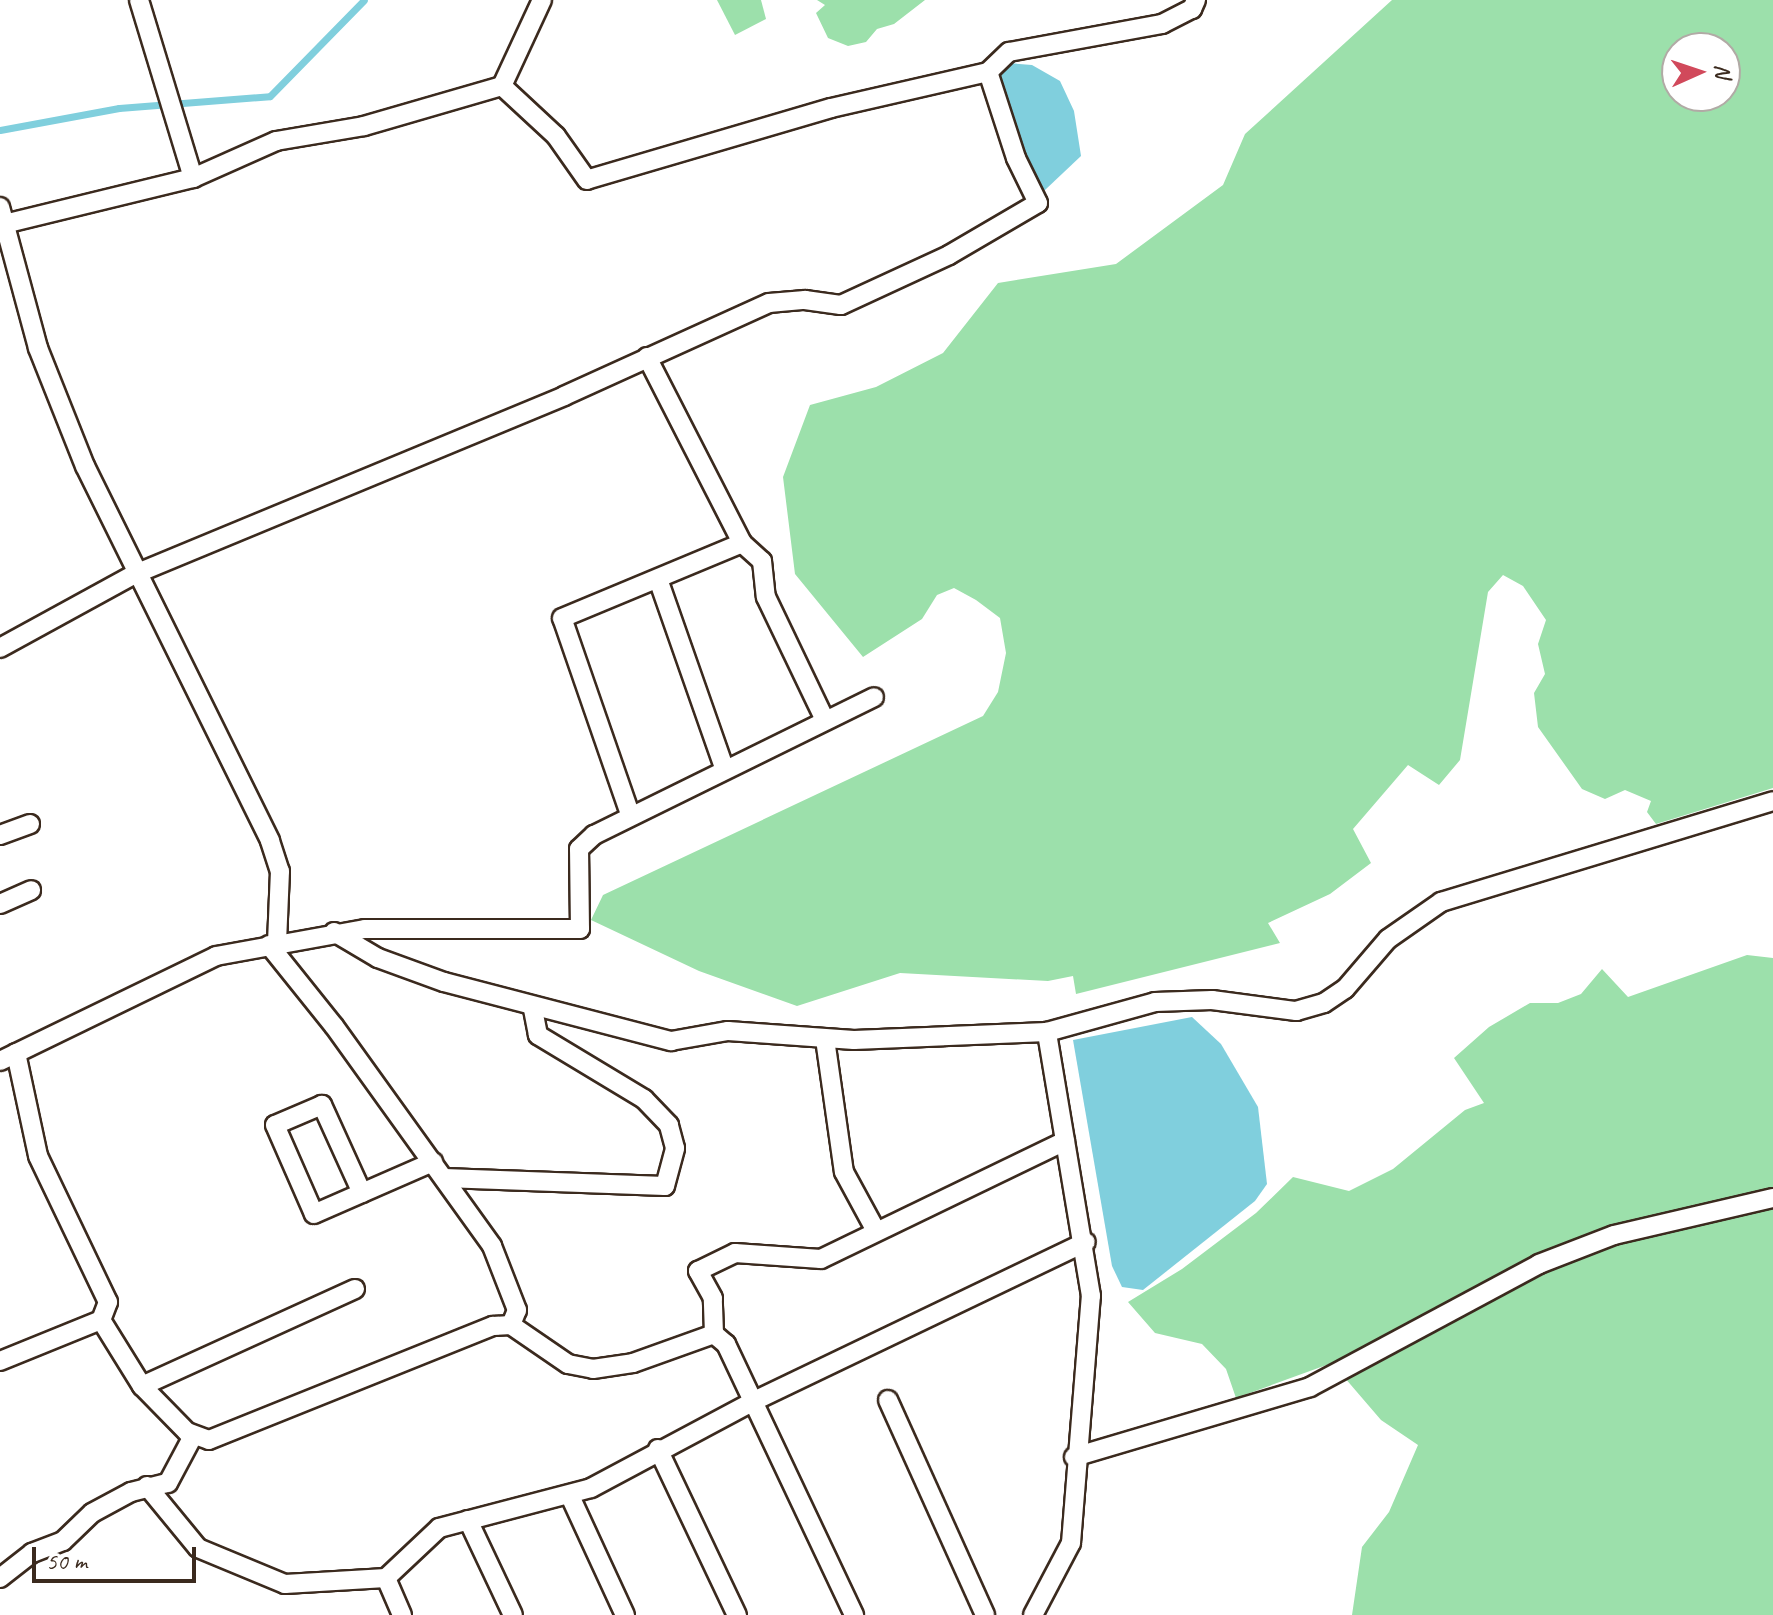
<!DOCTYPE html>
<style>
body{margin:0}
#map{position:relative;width:1773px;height:1615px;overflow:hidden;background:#fff;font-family:Caveat,sans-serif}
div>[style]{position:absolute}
.green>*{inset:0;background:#9ce0ab}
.water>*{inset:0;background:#80cfdd}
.stream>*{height:7px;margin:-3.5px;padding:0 3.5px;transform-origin:3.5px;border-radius:3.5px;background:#80cfdd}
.roads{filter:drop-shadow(2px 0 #3b2a1e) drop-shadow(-2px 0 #3b2a1e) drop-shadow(0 2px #3b2a1e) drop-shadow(0 -2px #3b2a1e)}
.street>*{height:18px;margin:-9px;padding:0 9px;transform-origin:9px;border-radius:9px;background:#fff}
span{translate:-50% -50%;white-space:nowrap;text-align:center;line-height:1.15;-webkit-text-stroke:8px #fff;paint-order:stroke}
.north{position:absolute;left:1661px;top:32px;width:80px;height:80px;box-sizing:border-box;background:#fff;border:2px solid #b1aaa5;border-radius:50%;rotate:87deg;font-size:22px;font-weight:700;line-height:32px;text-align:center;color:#3b2a1e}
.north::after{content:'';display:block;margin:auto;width:28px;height:36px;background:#d1495b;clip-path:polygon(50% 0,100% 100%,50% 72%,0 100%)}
.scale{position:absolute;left:32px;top:1547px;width:164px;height:36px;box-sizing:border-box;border:4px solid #3b2a1e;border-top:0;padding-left:10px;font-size:24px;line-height:28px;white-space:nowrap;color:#3b2a1e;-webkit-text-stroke:6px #fff;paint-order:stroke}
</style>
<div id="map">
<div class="green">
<i style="clip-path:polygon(717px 0,761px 0,766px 19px,735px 35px)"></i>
<i style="clip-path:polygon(817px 0,925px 0,894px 24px,877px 29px,866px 42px,848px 46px,828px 38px,816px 13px,825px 5px)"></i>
<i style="clip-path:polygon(evenodd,1392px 0,1773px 0,1773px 788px,1656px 824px,1647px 812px,1651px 801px,1625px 790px,1605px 799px,1582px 789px,1538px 727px,1534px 693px,1545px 674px,1538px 644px,1546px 620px,1523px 586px,1503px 575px,1488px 592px,1460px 760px,1439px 785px,1408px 765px,1353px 829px,1371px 863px,1330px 894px,1268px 923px,1280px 943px,1076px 994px,1073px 976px,1048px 981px,900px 973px,797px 1006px,699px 971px,591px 920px,603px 895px,983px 716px,998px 692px,1006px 653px,1000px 618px,976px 600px,954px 588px,937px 595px,922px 619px,863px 657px,795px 574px,783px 477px,810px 405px,876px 387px,943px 353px,998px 283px,1116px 264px,1223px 185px,1245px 134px,1392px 0,1677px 48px,1725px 48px,1725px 96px,1677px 96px,1677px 48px)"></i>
<i style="clip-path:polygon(1747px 955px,1773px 958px,1773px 1615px,1352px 1615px,1362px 1547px,1389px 1512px,1418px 1445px,1381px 1420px,1332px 1363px,1236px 1398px,1226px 1369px,1202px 1344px,1155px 1333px,1128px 1302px,1182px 1269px,1256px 1213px,1293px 1177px,1349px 1191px,1393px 1169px,1465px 1110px,1484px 1103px,1454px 1058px,1489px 1027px,1530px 1003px,1558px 1003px,1581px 994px,1602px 969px,1628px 997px)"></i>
</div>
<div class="water">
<i style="clip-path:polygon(1008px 63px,1032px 65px,1060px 81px,1074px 111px,1081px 156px,1045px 190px,1036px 188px,1007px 110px,998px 72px)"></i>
<i style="clip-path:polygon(1192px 1017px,1221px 1044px,1258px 1107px,1267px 1184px,1255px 1201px,1143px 1290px,1122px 1287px,1112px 1266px,1073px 1040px)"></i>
</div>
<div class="stream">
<i style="left:0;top:130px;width:121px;rotate:-10.5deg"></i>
<i style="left:119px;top:108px;width:151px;rotate:-4.5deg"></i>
<i style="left:270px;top:96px;width:134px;rotate:-45.6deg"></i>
</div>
<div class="roads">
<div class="street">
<i style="left:139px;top:0;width:186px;rotate:73.1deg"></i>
<i style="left:988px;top:72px;width:29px;rotate:-44deg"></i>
<i style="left:1009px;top:52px;width:156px;rotate:-10.4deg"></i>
<i style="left:1162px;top:24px;width:34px;rotate:-27deg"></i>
<i style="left:1192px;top:9px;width:10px;rotate:-66deg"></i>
<i style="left:502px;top:86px;width:95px;rotate:-65.1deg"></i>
<i style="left:0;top:207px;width:146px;rotate:74.9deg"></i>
<i style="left:38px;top:348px;width:127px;rotate:68.3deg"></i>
<i style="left:85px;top:466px;width:418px;rotate:63.7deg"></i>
<i style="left:270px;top:841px;width:32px;rotate:72deg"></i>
<i style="left:280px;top:871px;width:72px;rotate:92.4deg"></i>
<i style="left:0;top:225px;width:199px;rotate:-13.7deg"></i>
<i style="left:193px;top:178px;width:91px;rotate:-24deg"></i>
<i style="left:276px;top:141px;width:89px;rotate:-9.7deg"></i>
<i style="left:364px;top:126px;width:144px;rotate:-16.2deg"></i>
<i style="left:647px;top:357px;width:209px;rotate:62.9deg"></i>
<i style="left:742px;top:543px;width:27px;rotate:42deg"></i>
<i style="left:762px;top:561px;width:36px;rotate:84deg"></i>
<i style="left:766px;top:597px;width:136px;rotate:64.4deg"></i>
<i style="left:658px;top:579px;width:199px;rotate:70.7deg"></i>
<i style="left:0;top:648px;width:154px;rotate:-28.7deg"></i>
<i style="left:135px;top:574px;width:464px;rotate:-22.5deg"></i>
<i style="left:564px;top:396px;width:225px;rotate:-24.4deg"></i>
<i style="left:769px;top:303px;width:36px;rotate:-5deg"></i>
<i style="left:805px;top:300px;width:36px;rotate:8deg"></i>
<i style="left:841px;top:305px;width:119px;rotate:-24.8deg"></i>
<i style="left:949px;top:255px;width:103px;rotate:-30.3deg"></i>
<i style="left:1038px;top:203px;width:50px;rotate:-116.1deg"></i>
<i style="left:1016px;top:158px;width:90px;rotate:-108deg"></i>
<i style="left:988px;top:72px;width:161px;rotate:167.1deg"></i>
<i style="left:831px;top:108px;width:254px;rotate:163.6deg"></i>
<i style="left:587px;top:180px;width:54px;rotate:-125.2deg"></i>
<i style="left:556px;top:136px;width:74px;rotate:-137.2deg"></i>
<i style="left:630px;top:814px;width:207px;rotate:-109.1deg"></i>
<i style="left:562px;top:618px;width:195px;rotate:-22.6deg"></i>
<i style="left:0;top:835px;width:32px;rotate:-20deg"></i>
<i style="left:0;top:904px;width:34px;rotate:-24deg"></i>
<i style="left:334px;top:932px;width:51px;rotate:30.6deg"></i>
<i style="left:378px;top:958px;width:70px;rotate:20deg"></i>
<i style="left:444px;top:982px;width:235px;rotate:14.6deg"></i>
<i style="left:671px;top:1041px;width:58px;rotate:-10deg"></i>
<i style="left:728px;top:1031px;width:126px;rotate:4.1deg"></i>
<i style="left:854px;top:1040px;width:193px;rotate:-2.4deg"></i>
<i style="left:1047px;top:1032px;width:112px;rotate:-15.5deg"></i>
<i style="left:1155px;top:1002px;width:57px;rotate:-2deg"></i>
<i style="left:1212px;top:1000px;width:85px;rotate:7.5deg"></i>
<i style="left:1296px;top:1011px;width:29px;rotate:-16deg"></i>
<i style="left:1324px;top:1003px;width:25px;rotate:-34deg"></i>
<i style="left:1345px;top:989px;width:66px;rotate:-49.3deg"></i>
<i style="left:1388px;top:939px;width:65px;rotate:-34.9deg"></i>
<i style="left:1441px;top:902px;width:347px;rotate:-16.9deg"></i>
<i style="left:269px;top:945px;width:104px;rotate:51.3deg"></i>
<i style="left:334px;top:1026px;width:271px;rotate:54.3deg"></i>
<i style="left:492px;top:1246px;width:69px;rotate:68.7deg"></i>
<i style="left:517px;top:1310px;width:16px;rotate:112deg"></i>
<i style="left:825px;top:1039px;width:134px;rotate:81.9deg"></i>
<i style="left:844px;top:1172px;width:67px;rotate:61.5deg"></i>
<i style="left:16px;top:1053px;width:105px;rotate:77.9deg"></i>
<i style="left:38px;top:1156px;width:162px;rotate:64.4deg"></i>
<i style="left:108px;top:1302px;width:19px;rotate:111deg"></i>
<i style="left:0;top:1061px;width:240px;rotate:-25.9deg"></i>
<i style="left:216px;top:956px;width:151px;rotate:-10.3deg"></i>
<i style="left:365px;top:929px;width:215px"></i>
<i style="left:580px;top:929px;width:80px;rotate:-90.7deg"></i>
<i style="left:579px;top:849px;width:21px;rotate:-43deg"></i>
<i style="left:594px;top:835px;width:312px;rotate:-26.2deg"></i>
<i style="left:444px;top:1178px;width:221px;rotate:2.1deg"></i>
<i style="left:665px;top:1186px;width:39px;rotate:-75deg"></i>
<i style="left:675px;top:1148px;width:24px;rotate:-105deg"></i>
<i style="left:669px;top:1125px;width:36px;rotate:-134deg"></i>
<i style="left:644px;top:1099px;width:124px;rotate:-148.9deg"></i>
<i style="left:538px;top:1035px;width:26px;rotate:-101deg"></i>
<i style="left:362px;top:1193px;width:97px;rotate:-114.4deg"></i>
<i style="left:322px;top:1105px;width:51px;rotate:156.9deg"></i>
<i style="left:275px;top:1125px;width:97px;rotate:66.3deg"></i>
<i style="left:314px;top:1214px;width:130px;rotate:-23.6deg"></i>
<i style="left:101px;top:1320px;width:78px;rotate:58.2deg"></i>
<i style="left:142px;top:1386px;width:64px;rotate:45.6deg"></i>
<i style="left:187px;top:1432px;width:23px;rotate:20deg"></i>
<i style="left:209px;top:1440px;width:306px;rotate:-21.9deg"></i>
<i style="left:493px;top:1326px;width:18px;rotate:-3deg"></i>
<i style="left:511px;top:1325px;width:69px;rotate:34.4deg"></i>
<i style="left:568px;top:1364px;width:25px;rotate:11deg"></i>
<i style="left:593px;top:1369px;width:40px;rotate:-8.5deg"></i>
<i style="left:633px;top:1363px;width:86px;rotate:-19.7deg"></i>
<i style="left:714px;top:1334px;width:16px;rotate:40deg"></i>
<i style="left:726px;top:1344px;width:300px;rotate:64.7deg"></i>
<i style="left:714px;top:1334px;width:36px;rotate:-92deg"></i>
<i style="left:713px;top:1298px;width:31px;rotate:-119deg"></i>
<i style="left:698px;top:1271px;width:41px;rotate:-25.9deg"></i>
<i style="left:735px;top:1253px;width:86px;rotate:4deg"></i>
<i style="left:821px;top:1259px;width:271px;rotate:-25.8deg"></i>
<i style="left:0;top:1361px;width:109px;rotate:-22.1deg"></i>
<i style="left:142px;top:1386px;width:234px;rotate:-24.5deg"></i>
<i style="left:888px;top:1400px;width:236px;rotate:65.7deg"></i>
<i style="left:658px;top:1449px;width:184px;rotate:64.6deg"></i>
<i style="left:1074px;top:1457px;width:246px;rotate:-16.5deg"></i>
<i style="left:1310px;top:1387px;width:260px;rotate:-28.2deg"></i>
<i style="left:1539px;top:1264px;width:80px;rotate:-21.1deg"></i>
<i style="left:1614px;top:1235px;width:163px;rotate:-13.1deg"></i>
<i style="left:147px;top:1486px;width:80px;rotate:50.6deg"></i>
<i style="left:198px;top:1548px;width:94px;rotate:22.5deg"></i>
<i style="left:285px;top:1584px;width:101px;rotate:-3.4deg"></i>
<i style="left:570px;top:1496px;width:131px;rotate:65.2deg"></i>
<i style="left:468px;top:1520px;width:105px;rotate:64.7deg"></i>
<i style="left:0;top:1578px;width:41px;rotate:-38deg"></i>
<i style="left:32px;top:1553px;width:33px;rotate:-21deg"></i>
<i style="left:63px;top:1541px;width:40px;rotate:-44deg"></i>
<i style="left:92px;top:1513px;width:44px;rotate:-28.3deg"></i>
<i style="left:131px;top:1492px;width:38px;rotate:-14deg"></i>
<i style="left:168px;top:1483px;width:53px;rotate:-62deg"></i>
<i style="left:402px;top:1615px;width:40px;rotate:-113.4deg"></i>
<i style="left:386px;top:1578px;width:73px;rotate:-43.3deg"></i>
<i style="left:439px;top:1528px;width:157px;rotate:-14.7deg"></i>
<i style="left:591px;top:1488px;width:183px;rotate:-28.1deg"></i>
<i style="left:752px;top:1402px;width:370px;rotate:-25.6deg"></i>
<i style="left:1033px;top:1615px;width:81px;rotate:-62.2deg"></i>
<i style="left:1071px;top:1543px;width:248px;rotate:-85.4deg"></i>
<i style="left:1091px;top:1296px;width:268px;rotate:-99.5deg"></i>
</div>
</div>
<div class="north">N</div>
<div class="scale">50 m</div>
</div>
